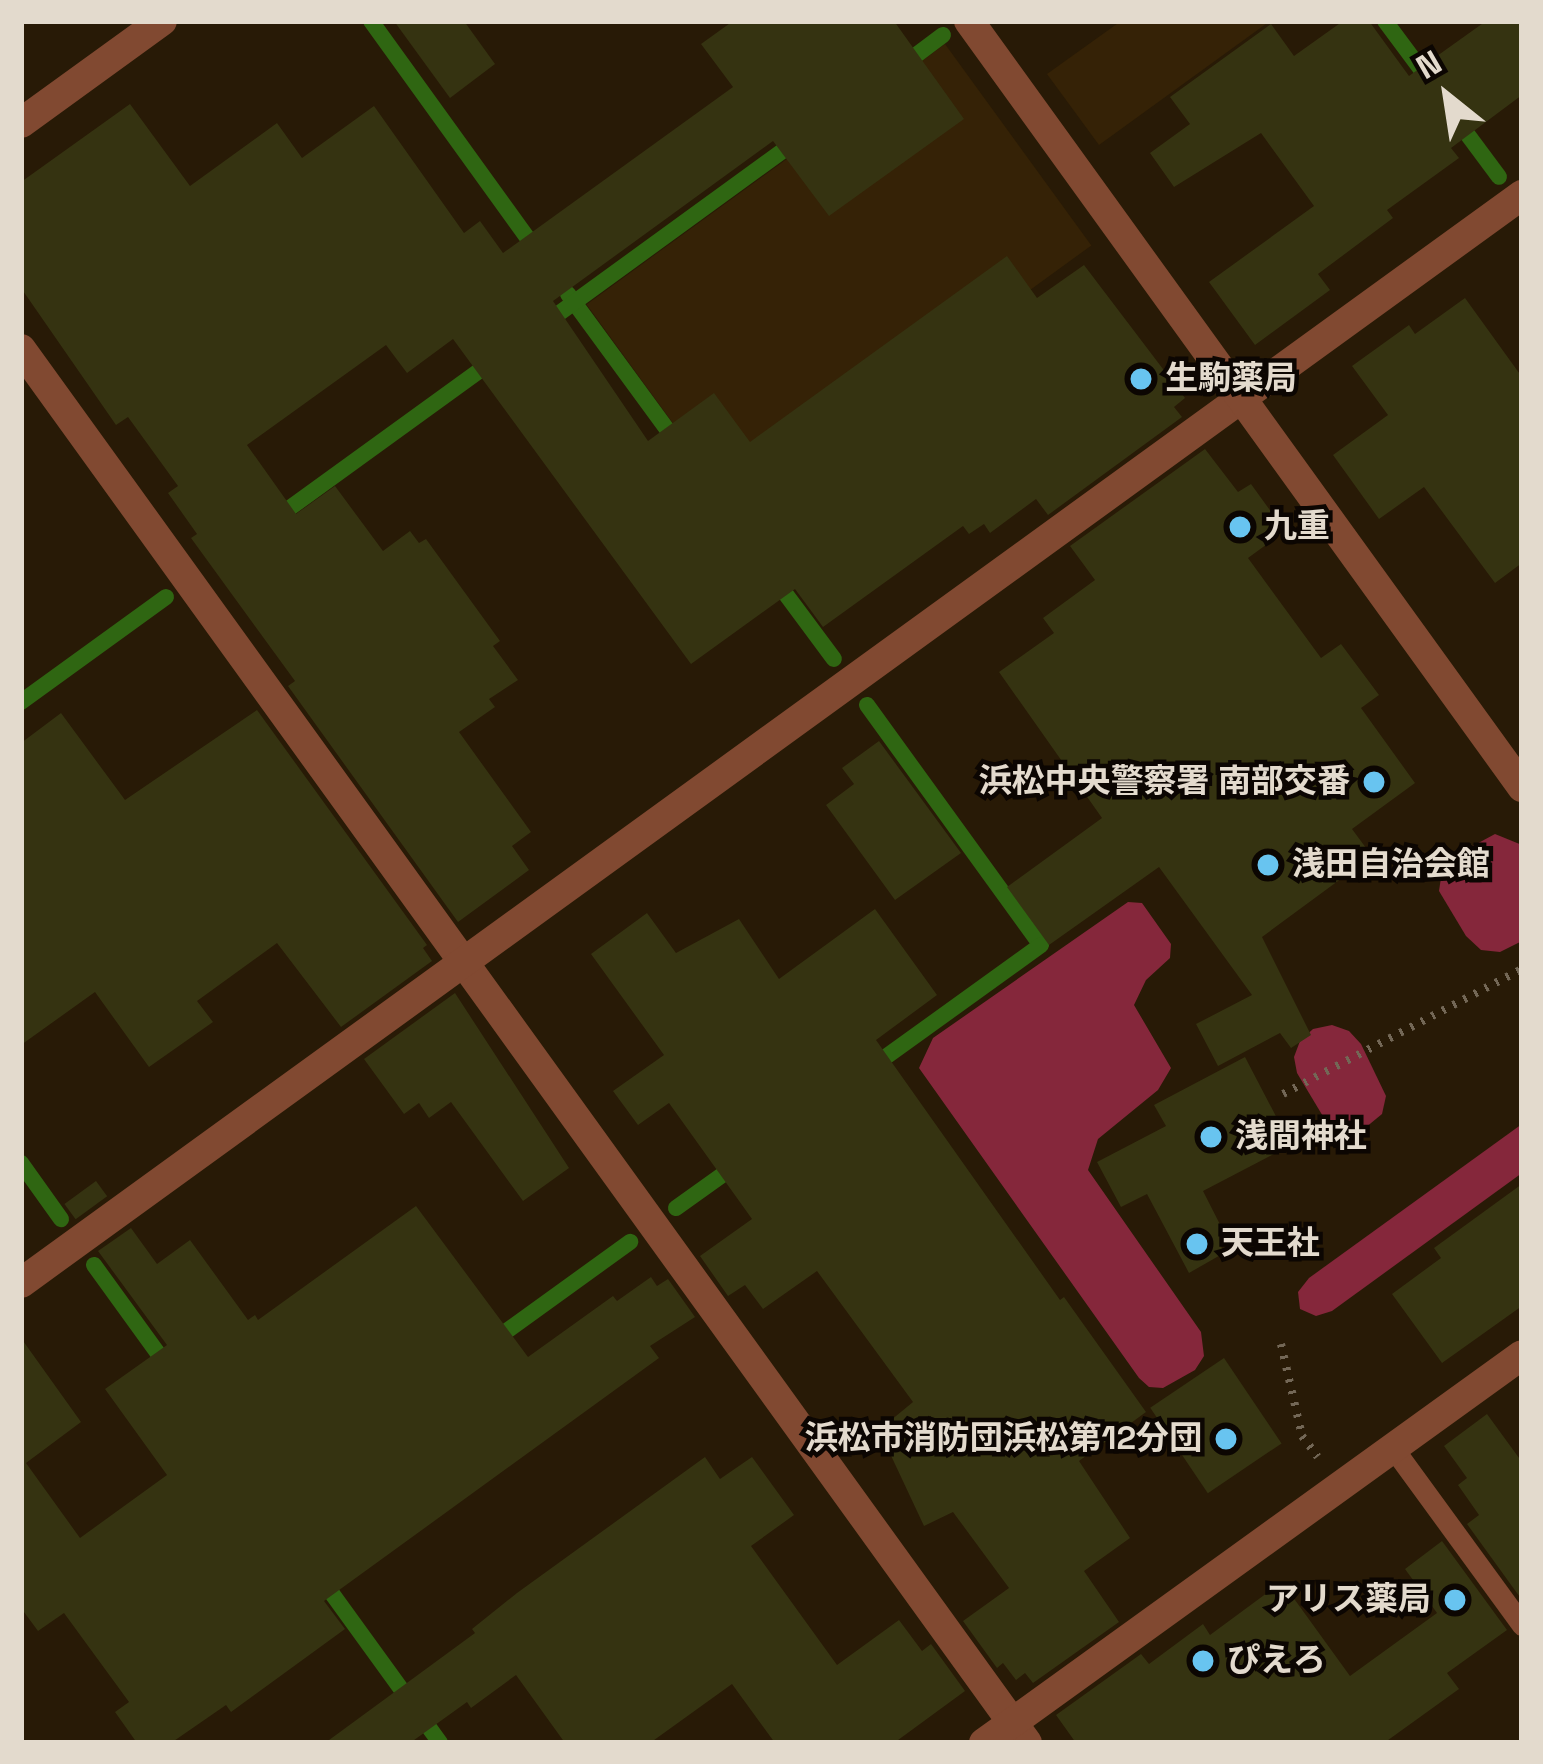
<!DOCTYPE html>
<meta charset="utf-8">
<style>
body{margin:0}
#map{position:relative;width:1543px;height:1764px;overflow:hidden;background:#281a06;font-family:"Space Grotesk","Noto Sans JP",sans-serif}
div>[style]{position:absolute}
.built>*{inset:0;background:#352206;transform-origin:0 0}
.forest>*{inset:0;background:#85273b}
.stream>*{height:16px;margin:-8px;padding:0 8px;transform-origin:8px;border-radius:8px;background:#2f6612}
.building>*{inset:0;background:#353311;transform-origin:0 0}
.path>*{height:8px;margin-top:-4px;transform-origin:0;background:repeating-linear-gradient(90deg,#736756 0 3px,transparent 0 12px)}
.service>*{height:21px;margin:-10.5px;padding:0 10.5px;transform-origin:10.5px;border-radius:10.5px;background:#814931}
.minor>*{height:30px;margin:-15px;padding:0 15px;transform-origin:15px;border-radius:15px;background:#814931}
.tertiary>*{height:30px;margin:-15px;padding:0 15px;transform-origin:15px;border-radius:15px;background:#814931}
.dots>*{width:33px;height:33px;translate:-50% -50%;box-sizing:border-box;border:6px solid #0c0602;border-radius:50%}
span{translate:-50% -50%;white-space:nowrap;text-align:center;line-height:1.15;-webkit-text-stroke:9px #0c0602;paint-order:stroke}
.poi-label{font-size:33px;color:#e3dacd;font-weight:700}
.left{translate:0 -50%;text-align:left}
.right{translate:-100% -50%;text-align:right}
.frame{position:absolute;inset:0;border:24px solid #e3dacd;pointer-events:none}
.north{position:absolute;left:1387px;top:36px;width:120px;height:120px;-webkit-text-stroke:9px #0c0602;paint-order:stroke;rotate:330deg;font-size:33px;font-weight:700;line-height:48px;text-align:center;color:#e3dacd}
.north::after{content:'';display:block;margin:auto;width:42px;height:54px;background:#e3dacd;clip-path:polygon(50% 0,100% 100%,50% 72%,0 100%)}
</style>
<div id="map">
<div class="built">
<i style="clip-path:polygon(1121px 21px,1270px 21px,1099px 145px,1047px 74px)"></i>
<i style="left:945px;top:44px;width:249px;height:443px;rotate:54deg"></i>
</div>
<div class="forest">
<i style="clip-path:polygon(1495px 834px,1522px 845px,1522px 941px,1500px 952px,1481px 950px,1466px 936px,1439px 891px,1442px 871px,1456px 855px)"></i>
<i style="clip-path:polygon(1128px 902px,1142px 903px,1171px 944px,1170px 958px,1146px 980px,1134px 1005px,1171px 1068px,1158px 1090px,1098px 1139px,1088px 1170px,1201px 1332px,1204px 1356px,1195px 1370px,1163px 1388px,1149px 1387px,1139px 1378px,919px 1068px,933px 1038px)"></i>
<i style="clip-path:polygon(1332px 1025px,1349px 1031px,1361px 1044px,1386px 1096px,1382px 1114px,1365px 1128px,1345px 1133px,1330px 1128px,1297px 1073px,1294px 1057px,1300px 1041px,1313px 1029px)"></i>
<i style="clip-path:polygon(1522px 1124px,1522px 1173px,1332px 1311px,1316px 1316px,1300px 1309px,1298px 1292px,1309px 1278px)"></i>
</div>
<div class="stream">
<i style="left:371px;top:21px;width:287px;rotate:54.2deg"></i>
<i style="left:1385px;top:21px;width:77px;rotate:53.4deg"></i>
<i style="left:903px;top:65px;width:50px;rotate:-36.9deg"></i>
<i style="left:1456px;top:119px;width:72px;rotate:53.4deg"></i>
<i style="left:568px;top:294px;width:185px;rotate:53.8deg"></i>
<i style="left:543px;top:325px;width:316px;rotate:-36deg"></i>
<i style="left:276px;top:518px;width:268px;rotate:-35.9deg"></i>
<i style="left:776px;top:581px;width:97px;rotate:53.4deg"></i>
<i style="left:21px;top:702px;width:179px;rotate:-35.9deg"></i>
<i style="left:867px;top:705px;width:296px;rotate:54.1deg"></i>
<i style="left:1041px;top:945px;width:207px;rotate:144.2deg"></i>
<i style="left:21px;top:1163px;width:69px;rotate:54.5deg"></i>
<i style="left:676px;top:1208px;width:74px;rotate:-35.6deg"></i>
<i style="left:94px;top:1265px;width:125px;rotate:54.1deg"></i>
<i style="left:490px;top:1343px;width:173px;rotate:-35.8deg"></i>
<i style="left:320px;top:1577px;width:205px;rotate:54.1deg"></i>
</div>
<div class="building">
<i style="clip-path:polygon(394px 21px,464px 21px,495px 64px,450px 98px)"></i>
<i style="clip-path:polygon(733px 21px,894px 21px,964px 119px,829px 216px,773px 141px,553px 301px,648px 441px,714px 393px,750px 442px,1007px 256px,1037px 298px,1084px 265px,1185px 398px,1174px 407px,1182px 417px,1048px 515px,1036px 499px,990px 533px,984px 524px,969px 534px,963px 526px,823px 627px,795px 589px,691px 664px,453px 339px,407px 373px,386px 345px,247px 445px,296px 514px,335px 486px,383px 551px,410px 531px,419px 543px,426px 539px,500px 641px,493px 646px,518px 680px,489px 699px,495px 707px,459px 732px,531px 832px,512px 846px,529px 870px,458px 922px,288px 686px,295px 681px,191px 538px,197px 534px,168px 493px,178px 486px,128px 417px,116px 425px,21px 288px,21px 182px,130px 104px,190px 186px,277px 123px,302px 158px,374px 106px,464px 233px,480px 221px,503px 253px,733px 87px,701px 44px)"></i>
<i style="clip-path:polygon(1343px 21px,1369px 21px,1409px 76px,1486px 21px,1522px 21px,1522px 95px,1451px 148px,1459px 158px,1387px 210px,1393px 218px,1318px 274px,1330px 290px,1255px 345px,1209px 282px,1314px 206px,1261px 133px,1174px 187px,1150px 153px,1190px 124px,1170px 97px,1271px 24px,1294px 56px)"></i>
<i style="clip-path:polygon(1465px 298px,1522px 377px,1522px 563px,1495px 583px,1424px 487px,1379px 519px,1333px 455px,1388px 415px,1352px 366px,1409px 325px,1415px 334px)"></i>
<i style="clip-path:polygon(1205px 449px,1238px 492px,1251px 484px,1285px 531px,1248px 558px,1321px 658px,1341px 644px,1379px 695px,1361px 708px,1415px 783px,1352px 829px,1372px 856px,1262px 937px,1311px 1035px,1291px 1048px,1280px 1033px,1218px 1066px,1196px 1024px,1252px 995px,1159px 867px,1049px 945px,1007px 887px,1102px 818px,999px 672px,1054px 633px,1043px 618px,1095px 580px,1070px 546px)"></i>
<i style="clip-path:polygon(257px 710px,427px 945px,423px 948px,432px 961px,341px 1027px,277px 943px,197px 1001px,213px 1022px,149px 1067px,95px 992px,21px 1045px,21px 743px,61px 713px,125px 800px)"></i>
<i style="clip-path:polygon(879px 741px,961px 853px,895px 900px,826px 805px,854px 784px,842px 768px)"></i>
<i style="clip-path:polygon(875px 909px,937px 995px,876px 1040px,1060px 1300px,1064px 1297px,1146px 1412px,1079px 1461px,1130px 1538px,1084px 1571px,1119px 1622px,1033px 1683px,1025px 1673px,1016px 1680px,1003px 1663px,997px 1668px,963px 1621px,1009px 1588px,953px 1512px,924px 1526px,879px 1430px,913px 1402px,817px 1271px,763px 1309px,745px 1285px,728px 1296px,700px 1256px,752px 1219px,669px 1103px,638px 1125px,613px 1091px,664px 1055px,591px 954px,647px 913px,676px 953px,739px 919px,779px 979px)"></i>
<i style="clip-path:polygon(455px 993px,569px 1168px,523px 1201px,451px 1102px,429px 1118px,419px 1103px,404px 1114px,364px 1059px)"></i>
<i style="clip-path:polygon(1245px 1057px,1280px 1124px,1264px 1132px,1276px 1153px,1203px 1191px,1229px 1242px,1221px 1246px,1224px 1253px,1189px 1273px,1147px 1194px,1121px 1207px,1097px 1162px,1166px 1126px,1154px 1105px)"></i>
<i style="left:96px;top:1181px;width:19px;height:39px;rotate:54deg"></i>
<i style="clip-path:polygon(1522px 1184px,1522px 1306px,1442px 1363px,1392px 1294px,1441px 1258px,1434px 1248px)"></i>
<i style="clip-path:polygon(416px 1206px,528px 1357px,613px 1296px,617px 1301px,651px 1277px,657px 1286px,668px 1279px,695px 1317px,650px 1346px,659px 1358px,324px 1601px,345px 1629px,231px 1712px,226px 1705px,171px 1743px,137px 1743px,115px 1712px,129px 1702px,64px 1613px,38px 1631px,21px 1608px,21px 1338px,81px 1422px,26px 1463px,80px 1538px,167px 1475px,105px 1389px,167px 1345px,98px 1251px,131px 1228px,157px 1264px,190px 1240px,248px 1320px,255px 1315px,258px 1320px)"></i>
<i style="left:1224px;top:1358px;width:103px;height:89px;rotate:56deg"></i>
<i style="clip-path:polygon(1487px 1414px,1522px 1462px,1522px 1600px,1467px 1524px,1479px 1515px,1458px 1485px,1467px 1478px,1444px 1446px)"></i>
<i style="clip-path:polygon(705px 1457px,720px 1479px,752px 1457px,794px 1515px,751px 1546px,837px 1665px,899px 1620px,922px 1651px,931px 1644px,965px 1691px,894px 1743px,775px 1743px,732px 1684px,650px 1743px,565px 1743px,516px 1675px,471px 1708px,467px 1702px,410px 1743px,325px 1743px,475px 1633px,472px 1629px,517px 1593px)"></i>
<i style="clip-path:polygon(1442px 1541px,1507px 1630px,1447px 1673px,1459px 1689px,1384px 1743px,1076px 1743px,1056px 1715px,1141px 1654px,1149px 1664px,1203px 1624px,1210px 1635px,1282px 1582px,1350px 1676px,1437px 1613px,1405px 1569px)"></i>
</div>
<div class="path">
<i style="left:1283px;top:1094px;width:270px;rotate:-27.6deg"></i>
<i style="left:1281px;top:1344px;width:94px;rotate:77.1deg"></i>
<i style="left:1302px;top:1436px;width:26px;rotate:53deg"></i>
</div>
<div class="service">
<i style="left:1393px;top:1448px;width:219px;rotate:53.9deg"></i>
</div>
<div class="minor">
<i style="left:21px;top:123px;width:174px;rotate:-35.9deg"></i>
<i style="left:21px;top:349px;width:1719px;rotate:54.18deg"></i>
<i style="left:21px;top:1283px;width:1854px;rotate:-35.94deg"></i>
<i style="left:984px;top:1743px;width:663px;rotate:-35.8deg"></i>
</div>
<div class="tertiary">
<i style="left:969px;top:21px;width:945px;rotate:54.17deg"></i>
</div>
<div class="dots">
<i style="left:1141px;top:379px;background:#68c4f0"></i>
<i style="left:1240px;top:527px;background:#68c4f0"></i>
<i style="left:1374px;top:782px;background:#68c4f0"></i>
<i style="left:1268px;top:865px;background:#68c4f0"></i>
<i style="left:1211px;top:1137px;background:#68c4f0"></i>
<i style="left:1197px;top:1244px;background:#68c4f0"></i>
<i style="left:1226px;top:1439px;background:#68c4f0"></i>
<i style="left:1455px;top:1600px;background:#68c4f0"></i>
<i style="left:1203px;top:1661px;background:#68c4f0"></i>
</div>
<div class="poi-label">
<span class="left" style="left:1165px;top:379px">生駒薬局</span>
<span class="left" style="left:1264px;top:527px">九重</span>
<span class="right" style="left:1350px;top:782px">浜松中央警察署 南部交番</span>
<span class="left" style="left:1292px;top:865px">浅田自治会館</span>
<span class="left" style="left:1235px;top:1137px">浅間神社</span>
<span class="left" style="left:1221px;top:1244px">天王社</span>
<span class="right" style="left:1202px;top:1439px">浜松市消防団浜松第12分団</span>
<span class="right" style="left:1431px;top:1600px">アリス薬局</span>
<span class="left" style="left:1227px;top:1661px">ぴえろ</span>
</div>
<div class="frame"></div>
<div class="north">N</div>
</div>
